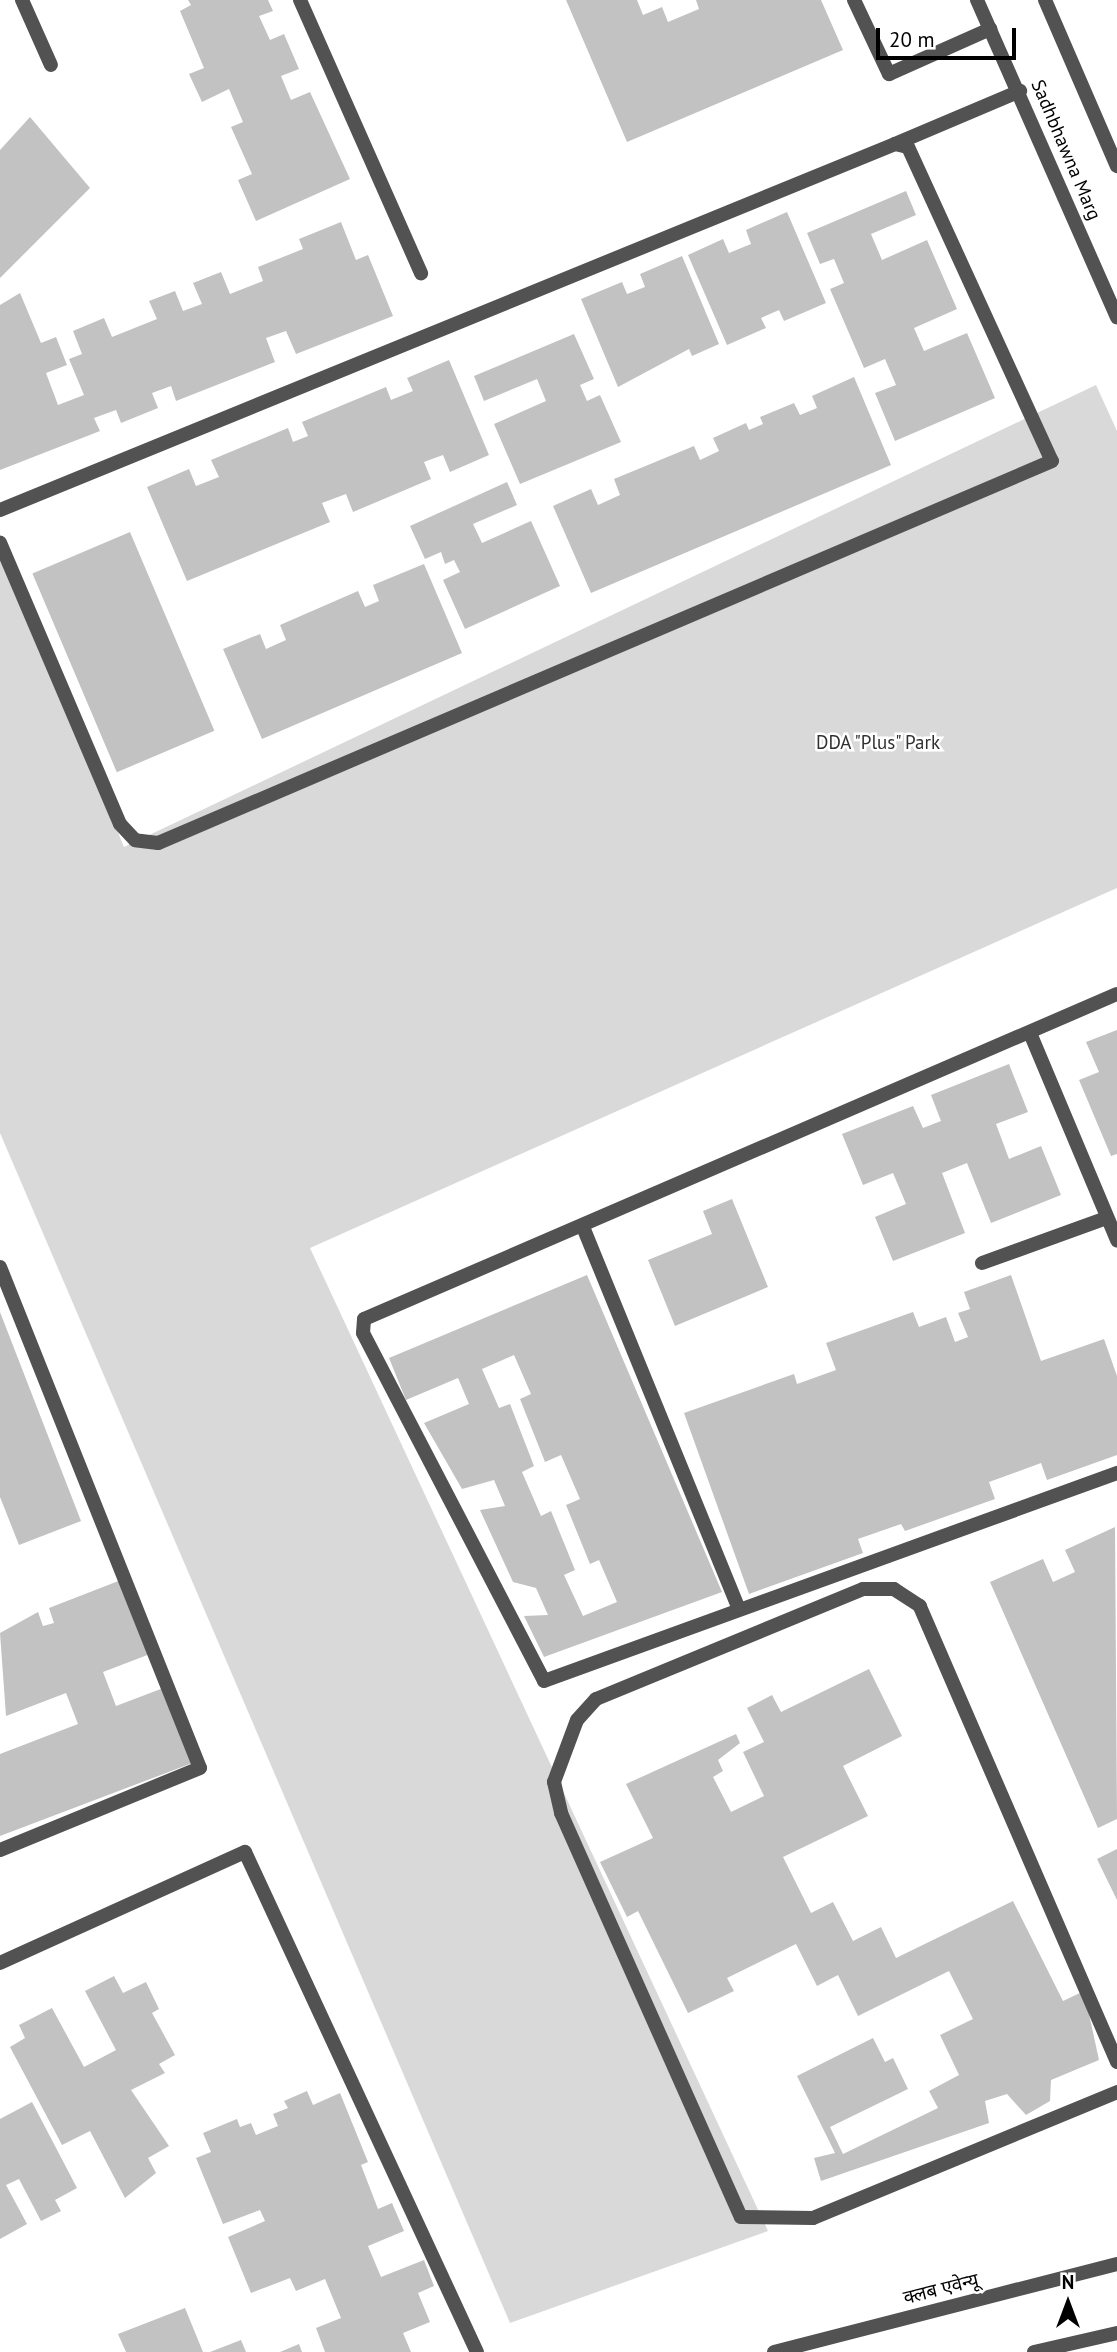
<!DOCTYPE html>
<meta charset="utf-8">
<style>
body{margin:0}
#map{position:relative;width:1117px;height:2352px;overflow:hidden;background:#fff;font-family:"PT Sans","Noto Sans Devanagari",sans-serif}
div>[style]{position:absolute}
.green>*{inset:0;background:#d9d9d9}
.building>*{inset:0;background:#c2c2c2;transform-origin:0 0}
.service>*{height:14px;margin:-7px;padding:0 7px;transform-origin:7px;border-radius:7px;background:#525252}
.minor>*{height:14px;margin:-7px;padding:0 7px;transform-origin:7px;border-radius:7px;background:#525252}
.tertiary>*{height:14px;margin:-7px;padding:0 7px;transform-origin:7px;border-radius:7px;background:#525252}
span{translate:-50% -50%;white-space:nowrap;text-align:center;line-height:1.15;-webkit-text-stroke:5px #fff;paint-order:stroke}
.street-label{font-size:19px;color:#000}
.park-label{font-size:19px;color:#303030}
.north{position:absolute;left:1033px;top:2268px;width:70px;height:70px;-webkit-text-stroke:5px #fff;paint-order:stroke;rotate:0deg;font-size:19px;font-weight:700;line-height:28px;text-align:center;color:#000}
.north::after{content:'';display:block;margin:auto;width:24px;height:32px;background:#000;clip-path:polygon(50% 0,100% 100%,50% 72%,0 100%)}
.scale{position:absolute;left:876px;top:28px;width:140px;height:32px;box-sizing:border-box;border:4px solid #000;border-top:0;padding-left:9px;font-size:21px;line-height:24px;white-space:nowrap;color:#000;-webkit-text-stroke:5px #fff;paint-order:stroke}
</style>
<div id="map">
<div class="green">
<i style="clip-path:polygon(1096px 385px,1117px 431px,1117px 888px,310px 1248px,768px 2231px,510px 2323px,0 1133px,0 544px,124px 847px)"></i>
</div>
<div class="building">
<i style="clip-path:polygon(188px 0,268px 0,273px 11px,259px 16px,270px 40px,284px 34px,299px 69px,281px 76px,291px 100px,310px 92px,350px 179px,256px 221px,238px 180px,252px 174px,231px 127px,243px 122px,229px 89px,202px 102px,189px 74px,204px 68px,180px 11px,191px 5px)"></i>
<i style="clip-path:polygon(566px 0,637px 0,643px 15px,662px 7px,668px 22px,699px 9px,696px 0,821px 0,843px 50px,627px 142px)"></i>
<i style="clip-path:polygon(30px 117px,90px 188px,0 278px,0 150px)"></i>
<i style="clip-path:polygon(906px 191px,916px 215px,871px 234px,882px 260px,927px 240px,957px 309px,914px 328px,924px 351px,967px 333px,995px 398px,895px 441px,875px 393px,896px 385px,885px 359px,864px 368px,830px 289px,844px 283px,834px 259px,820px 264px,807px 233px)"></i>
<i style="clip-path:polygon(787px 212px,826px 303px,784px 321px,779px 310px,761px 318px,766px 328px,727px 345px,688px 255px,723px 239px,729px 253px,751px 244px,746px 230px)"></i>
<i style="clip-path:polygon(341px 222px,356px 260px,368px 255px,393px 316px,296px 354px,286px 331px,266px 338px,275px 362px,176px 401px,171px 386px,152px 393px,158px 408px,121px 423px,116px 410px,94px 418px,100px 431px,0 470px,0 305px,20px 293px,41px 343px,56px 337px,67px 365px,46px 373px,58px 405px,84px 395px,69px 359px,82px 354px,73px 331px,104px 318px,112px 337px,157px 319px,149px 301px,175px 291px,183px 311px,202px 304px,193px 283px,221px 272px,230px 294px,263px 281px,258px 267px,303px 249px,299px 239px)"></i>
<i style="clip-path:polygon(682px 256px,719px 344px,692px 356px,689px 349px,618px 387px,581px 299px,622px 282px,627px 294px,645px 287px,640px 274px)"></i>
<i style="clip-path:polygon(574px 334px,594px 379px,580px 385px,587px 401px,600px 395px,621px 442px,520px 484px,494px 424px,546px 401px,537px 379px,484px 401px,474px 376px)"></i>
<i style="clip-path:polygon(449px 360px,489px 455px,450px 472px,443px 455px,424px 462px,431px 479px,353px 512px,346px 494px,322px 503px,330px 522px,187px 581px,147px 487px,189px 469px,196px 486px,219px 477px,211px 460px,288px 428px,293px 442px,308px 436px,302px 422px,386px 387px,391px 400px,413px 391px,407px 378px)"></i>
<i style="clip-path:polygon(854px 377px,891px 465px,591px 593px,553px 506px,591px 489px,598px 505px,620px 495px,614px 479px,694px 446px,700px 460px,719px 451px,713px 438px,746px 423px,749px 430px,763px 424px,760px 417px,794px 403px,800px 415px,817px 408px,812px 396px)"></i>
<i style="clip-path:polygon(507px 482px,517px 505px,473px 524px,482px 543px,531px 521px,560px 586px,465px 629px,443px 580px,460px 572px,454px 560px,445px 564px,441px 552px,425px 559px,410px 526px)"></i>
<i style="left:130px;top:532px;width:216px;height:106px;rotate:67deg"></i>
<i style="clip-path:polygon(424px 564px,462px 653px,262px 739px,223px 649px,260px 634px,266px 649px,286px 640px,280px 625px,358px 591px,365px 607px,379px 601px,373px 585px)"></i>
<i style="clip-path:polygon(1117px 1030px,1117px 1154px,1111px 1156px,1079px 1080px,1099px 1072px,1086px 1042px)"></i>
<i style="clip-path:polygon(1009px 1064px,1028px 1112px,996px 1124px,1009px 1159px,1041px 1146px,1061px 1195px,991px 1223px,967px 1163px,942px 1173px,965px 1233px,893px 1261px,875px 1217px,906px 1204px,893px 1173px,863px 1185px,842px 1134px,913px 1106px,923px 1128px,941px 1121px,931px 1095px)"></i>
<i style="clip-path:polygon(732px 1199px,768px 1287px,675px 1326px,648px 1260px,712px 1234px,703px 1211px)"></i>
<i style="clip-path:polygon(evenodd,587px 1275px,722px 1592px,544px 1657px,524px 1616px,548px 1615px,536px 1588px,513px 1582px,480px 1510px,505px 1506px,494px 1480px,462px 1489px,424px 1423px,469px 1404px,458px 1378px,406px 1400px,389px 1358px,587px 1275px,514px 1355px,531px 1394px,520px 1399px,545px 1462px,561px 1455px,580px 1499px,566px 1505px,590px 1564px,599px 1560px,617px 1602px,583px 1616px,564px 1575px,575px 1570px,551px 1511px,541px 1516px,522px 1472px,534px 1466px,510px 1404px,499px 1408px,482px 1369px,514px 1355px)"></i>
<i style="clip-path:polygon(1011px 1275px,1041px 1361px,1104px 1339px,1117px 1376px,1117px 1455px,1047px 1480px,1041px 1463px,989px 1482px,995px 1499px,905px 1531px,901px 1524px,858px 1539px,863px 1553px,749px 1594px,684px 1413px,794px 1374px,797px 1384px,836px 1370px,826px 1343px,913px 1312px,919px 1327px,946px 1317px,955px 1342px,968px 1337px,958px 1313px,970px 1309px,964px 1292px)"></i>
<i style="clip-path:polygon(0 1312px,81px 1521px,19px 1545px,0 1497px)"></i>
<i style="clip-path:polygon(1115px 1527px,1117px 1819px,1098px 1828px,990px 1582px,1043px 1559px,1053px 1582px,1075px 1572px,1065px 1550px)"></i>
<i style="clip-path:polygon(121px 1580px,150px 1654px,103px 1672px,116px 1706px,166px 1687px,195px 1762px,0 1836px,0 1754px,78px 1724px,66px 1693px,6px 1716px,0 1633px,38px 1612px,43px 1626px,54px 1623px,49px 1608px)"></i>
<i style="clip-path:polygon(869px 1669px,902px 1736px,843px 1766px,868px 1816px,783px 1857px,811px 1913px,833px 1902px,853px 1941px,881px 1927px,896px 1958px,1013px 1901px,1063px 2001px,1084px 1991px,1099px 2060px,1051px 2080px,1050px 2101px,1026px 2115px,1007px 2094px,985px 2101px,989px 2123px,821px 2181px,814px 2158px,835px 2153px,797px 2076px,873px 2038px,885px 2062px,893px 2058px,908px 2089px,830px 2127px,843px 2154px,938px 2108px,929px 2091px,959px 2075px,940px 2035px,973px 2019px,949px 1971px,858px 2016px,838px 1975px,817px 1986px,796px 1944px,727px 1978px,734px 1991px,688px 2013px,638px 1911px,627px 1917px,600px 1862px,653px 1838px,626px 1784px,736px 1734px,740px 1743px,718px 1760px,723px 1771px,713px 1777px,731px 1812px,764px 1796px,743px 1752px,764px 1742px,747px 1708px,772px 1695px,781px 1712px)"></i>
<i style="clip-path:polygon(1117px 1849px,1117px 1900px,1097px 1859px)"></i>
<i style="clip-path:polygon(114px 1976px,123px 1993px,146px 1982px,159px 2009px,152px 2013px,175px 2055px,159px 2064px,165px 2073px,131px 2090px,169px 2146px,148px 2158px,156px 2173px,125px 2198px,90px 2131px,62px 2145px,10px 2047px,25px 2038px,19px 2025px,52px 2008px,84px 2067px,116px 2050px,85px 1991px)"></i>
<i style="clip-path:polygon(307px 2091px,313px 2105px,340px 2093px,368px 2162px,361px 2165px,378px 2209px,392px 2203px,404px 2231px,368px 2246px,381px 2277px,424px 2260px,434px 2286px,418px 2293px,430px 2322px,403px 2333px,411px 2352px,325px 2352px,316px 2328px,341px 2318px,325px 2279px,296px 2291px,290px 2278px,251px 2293px,228px 2237px,265px 2221px,260px 2210px,223px 2224px,196px 2158px,211px 2152px,203px 2133px,237px 2119px,240px 2127px,251px 2123px,256px 2135px,278px 2126px,273px 2114px,288px 2108px,284px 2101px)"></i>
<i style="clip-path:polygon(32px 2102px,77px 2188px,55px 2200px,61px 2211px,41px 2221px,19px 2179px,6px 2185px,27px 2224px,0 2239px,0 2119px)"></i>
<i style="clip-path:polygon(185px 2308px,203px 2352px,126px 2352px,118px 2334px)"></i>
<i style="clip-path:polygon(241px 2340px,246px 2352px,210px 2352px)"></i>
<i style="clip-path:polygon(299px 2344px,302px 2352px,280px 2352px)"></i>
</div>
<div class="service">
<i style="left:854px;top:0;width:82px;rotate:64.7deg"></i>
<i style="left:889px;top:74px;width:111px;rotate:-24deg"></i>
<i style="left:895px;top:144px;width:136px;rotate:-23deg"></i>
<i style="left:0;top:510px;width:967px;rotate:-22.24deg"></i>
<i style="left:895px;top:144px;width:13px;rotate:13deg"></i>
<i style="left:908px;top:147px;width:345px;rotate:65.4deg"></i>
<i style="left:1052px;top:461px;width:972px;rotate:156.86deg"></i>
<i style="left:158px;top:843px;width:23px;rotate:-173deg"></i>
<i style="left:135px;top:840px;width:22px;rotate:-133deg"></i>
<i style="left:120px;top:824px;width:306px;rotate:-113.1deg"></i>
</div>
<div class="minor">
<i style="left:22px;top:0;width:71px;rotate:66deg"></i>
<i style="left:300px;top:0;width:299px;rotate:66.1deg"></i>
<i style="left:1117px;top:994px;width:820px;rotate:156.65deg"></i>
<i style="left:364px;top:1319px;width:14px;rotate:94deg"></i>
<i style="left:363px;top:1333px;width:392px;rotate:62.5deg"></i>
<i style="left:544px;top:1681px;width:610px;rotate:-19.95deg"></i>
<i style="left:1030px;top:1033px;width:225px;rotate:67.2deg"></i>
<i style="left:583px;top:1227px;width:410px;rotate:67.8deg"></i>
<i style="left:982px;top:1263px;width:132px;rotate:-19.9deg"></i>
<i style="left:0;top:1267px;width:539px;rotate:68.24deg"></i>
<i style="left:200px;top:1768px;width:216px;rotate:157.7deg"></i>
<i style="left:0;top:1963px;width:269px;rotate:-24.4deg"></i>
<i style="left:245px;top:1852px;width:551px;rotate:65.11deg"></i>
<i style="left:1117px;top:2062px;width:497px;rotate:-113.4deg"></i>
<i style="left:920px;top:1606px;width:31px;rotate:-147deg"></i>
<i style="left:894px;top:1589px;width:31px;rotate:180deg"></i>
<i style="left:863px;top:1589px;width:289px;rotate:157.6deg"></i>
<i style="left:596px;top:1699px;width:28px;rotate:132deg"></i>
<i style="left:577px;top:1720px;width:66px;rotate:110.4deg"></i>
<i style="left:554px;top:1782px;width:32px;rotate:77deg"></i>
<i style="left:561px;top:1813px;width:442px;rotate:66deg"></i>
<i style="left:741px;top:2217px;width:72px;rotate:0.8deg"></i>
<i style="left:813px;top:2218px;width:329px;rotate:-22.5deg"></i>
</div>
<div class="tertiary">
<i style="left:977px;top:0;width:347px;rotate:66.2deg"></i>
<i style="left:1045px;top:0;width:181px;rotate:66.6deg"></i>
<i style="left:774px;top:2352px;width:354px;rotate:-14.4deg"></i>
<i style="left:1034px;top:2352px;width:85px;rotate:-12.9deg"></i>
</div>
<div class="street-label">
<span style="left:1066px;top:150px;rotate:67deg">Sadhbhawna Marg</span>
<span style="left:941px;top:2289px;rotate:-14deg">क्लब एवेन्यू</span>
</div>
<div class="park-label">
<span style="left:878px;top:743px">DDA "Plus" Park</span>
</div>
<div class="north">N</div>
<div class="scale">20 m</div>
</div>
